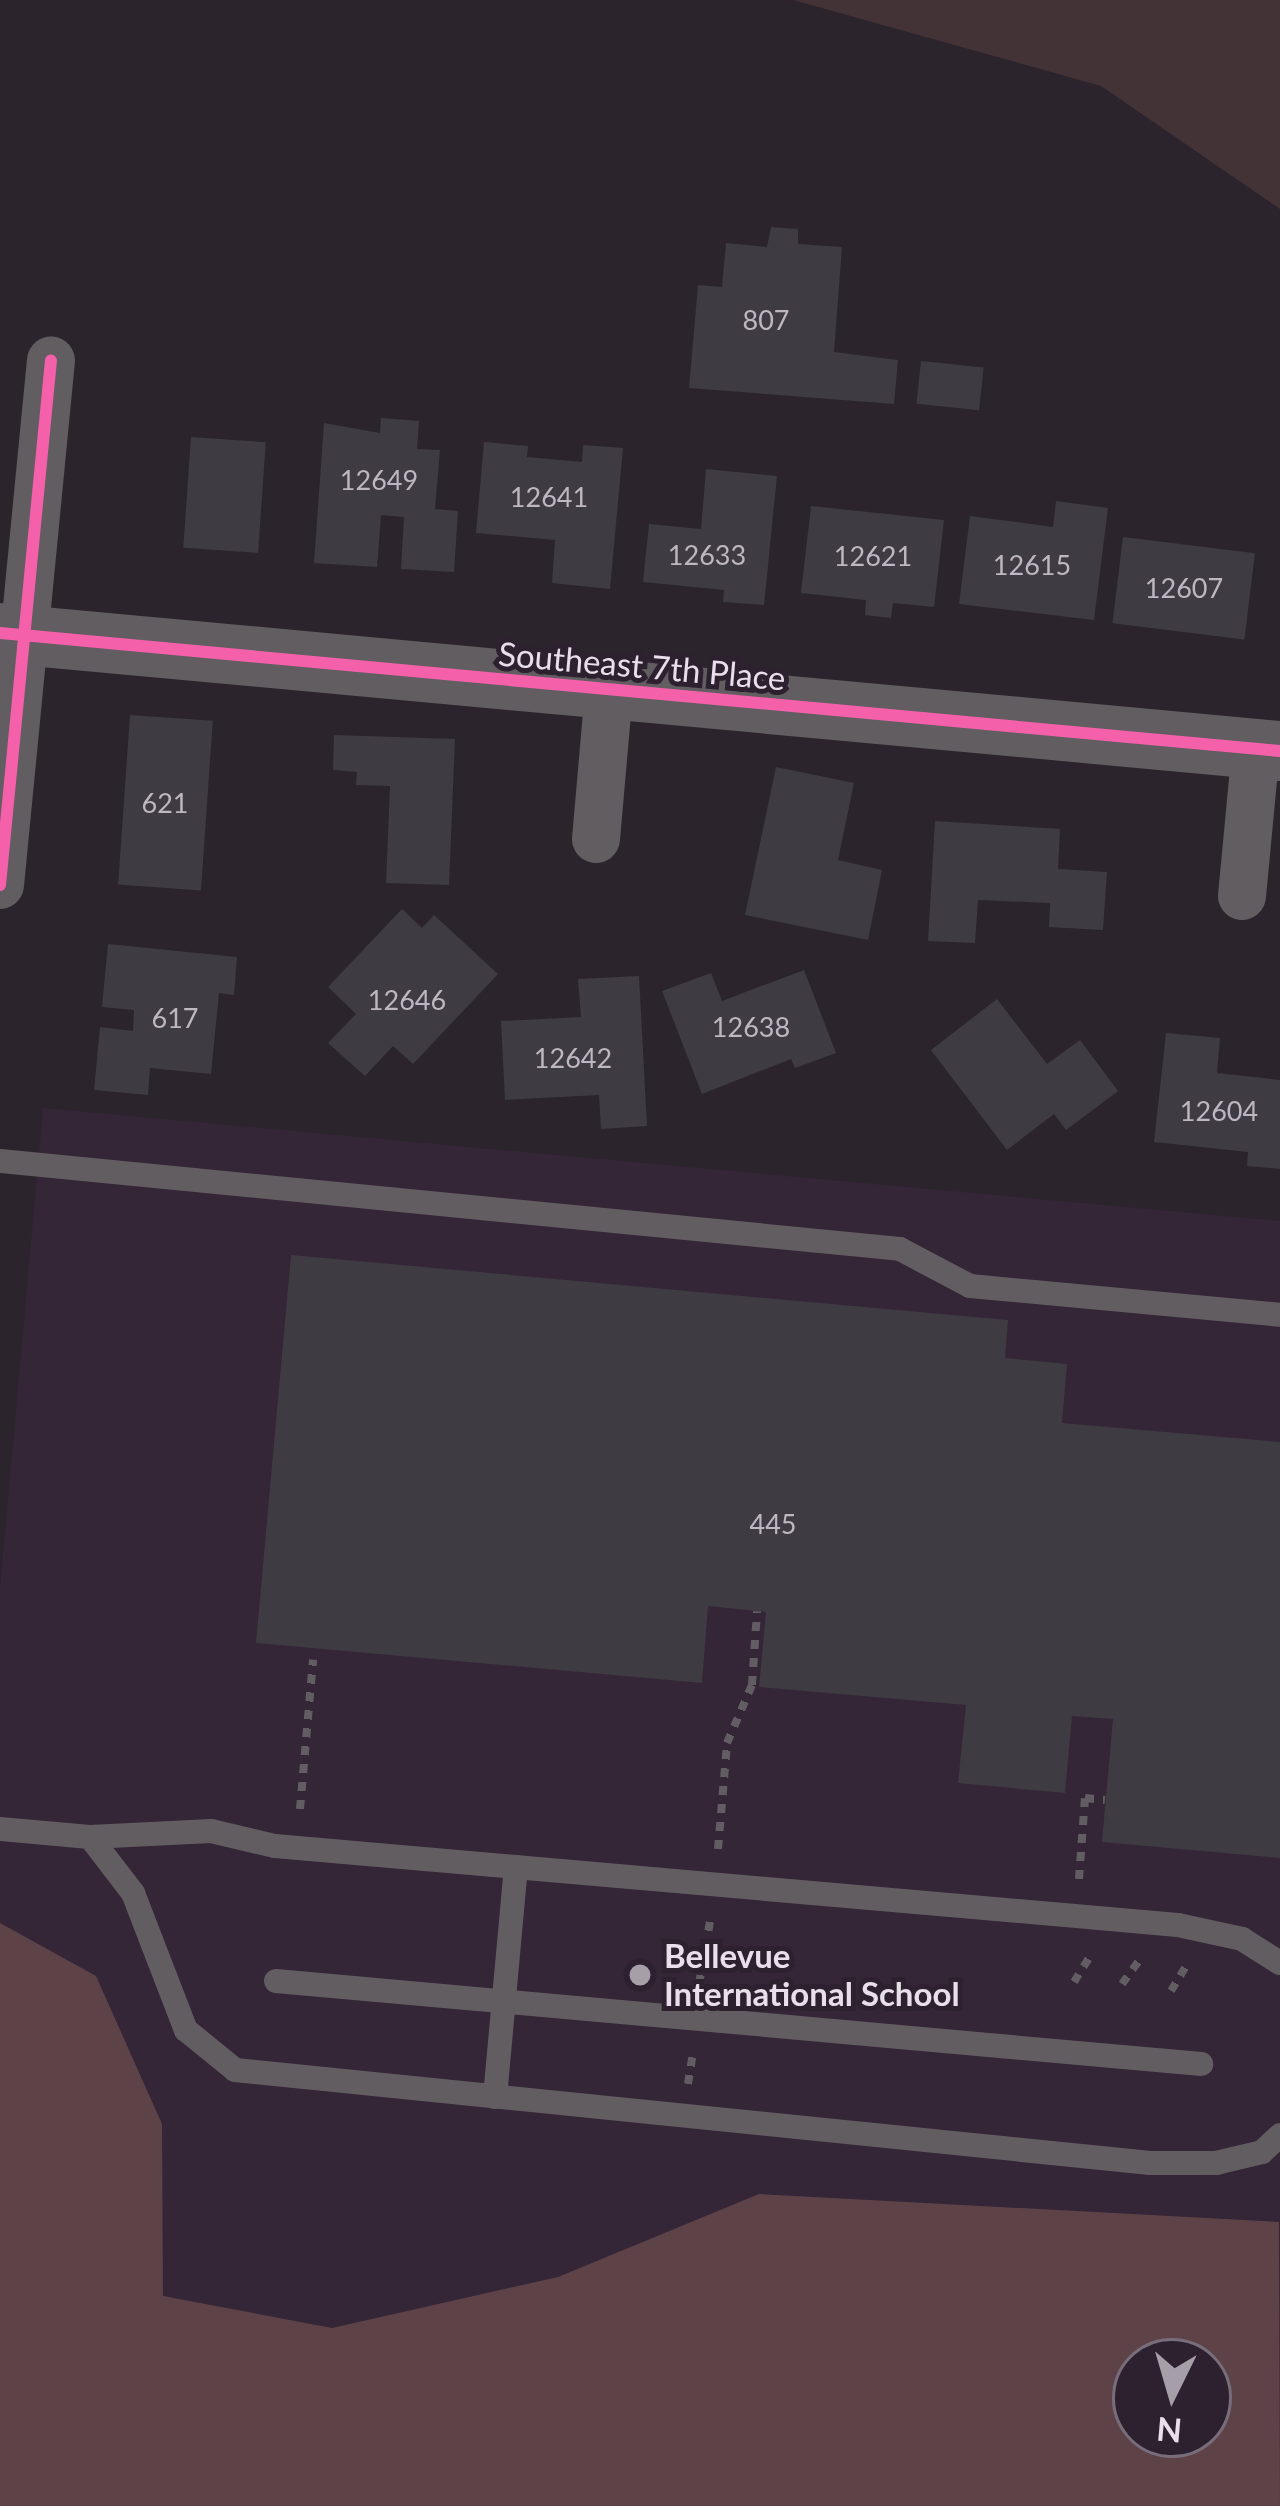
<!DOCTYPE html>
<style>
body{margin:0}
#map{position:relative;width:1280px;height:2506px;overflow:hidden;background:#2b242c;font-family:Lato,sans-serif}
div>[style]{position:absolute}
.built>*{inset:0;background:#342537}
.green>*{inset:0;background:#433236}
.forest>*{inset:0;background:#5d4348}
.building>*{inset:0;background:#3f3b43;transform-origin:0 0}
.path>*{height:8px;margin-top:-4px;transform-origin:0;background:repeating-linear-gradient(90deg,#625d62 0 9px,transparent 0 18px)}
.service>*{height:24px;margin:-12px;padding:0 12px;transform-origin:12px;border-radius:12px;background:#625d61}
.minor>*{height:48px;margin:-24px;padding:0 24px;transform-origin:24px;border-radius:24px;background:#625d61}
.tertiary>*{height:60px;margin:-30px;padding:0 30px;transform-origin:30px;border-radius:30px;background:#625d61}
.cycleway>*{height:12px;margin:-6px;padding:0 6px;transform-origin:6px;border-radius:6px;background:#f560ab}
.dots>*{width:33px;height:33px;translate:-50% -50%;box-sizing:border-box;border:6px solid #2d2130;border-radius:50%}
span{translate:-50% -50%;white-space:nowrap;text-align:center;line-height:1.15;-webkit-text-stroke:10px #2d2130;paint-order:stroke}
.number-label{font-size:27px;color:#beb6c0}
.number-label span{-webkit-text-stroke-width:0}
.street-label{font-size:33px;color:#e8dfea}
.poi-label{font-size:33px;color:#e8dfea;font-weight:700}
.left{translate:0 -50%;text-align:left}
.north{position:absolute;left:1112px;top:2338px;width:120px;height:120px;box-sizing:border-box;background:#2d2130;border:3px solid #786d7a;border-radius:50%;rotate:185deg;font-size:33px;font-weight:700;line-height:48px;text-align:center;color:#e8dfea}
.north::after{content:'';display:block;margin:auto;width:42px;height:54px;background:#a69ea8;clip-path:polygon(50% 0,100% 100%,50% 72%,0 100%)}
</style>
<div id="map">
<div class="built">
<i style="clip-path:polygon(evenodd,43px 1108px,1280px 1221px,1280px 2506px,0 2506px,0 1588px,43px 1108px,1136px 2362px,1208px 2362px,1208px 2434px,1136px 2434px,1136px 2362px)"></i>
</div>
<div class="green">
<i style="clip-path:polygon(793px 0,1280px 0,1280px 209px,1101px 86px)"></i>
</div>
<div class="forest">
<i style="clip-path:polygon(evenodd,0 1923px,96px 1976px,162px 2124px,163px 2296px,332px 2328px,558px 2277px,759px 2194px,1279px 2222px,1280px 2506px,0 2506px,0 1923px,1136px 2362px,1208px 2362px,1208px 2434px,1136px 2434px,1136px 2362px)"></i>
</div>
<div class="building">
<i style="clip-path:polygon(771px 227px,798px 229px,798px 244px,842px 247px,834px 352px,898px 360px,894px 404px,689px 388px,698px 285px,722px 287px,726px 243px,767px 247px)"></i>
<i style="left:921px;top:361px;width:63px;height:43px;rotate:6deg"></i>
<i style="clip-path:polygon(381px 418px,419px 421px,417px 449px,440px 450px,435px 509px,458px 511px,454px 572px,401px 569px,404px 517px,381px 515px,377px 567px,314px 563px,324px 423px,380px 433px)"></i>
<i style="left:191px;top:437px;width:75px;height:111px;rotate:4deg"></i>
<i style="clip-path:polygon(484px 442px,528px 446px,527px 457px,582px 462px,583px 445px,623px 448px,610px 589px,552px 583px,555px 540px,476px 533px)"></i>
<i style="clip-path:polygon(706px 469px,777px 476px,764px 605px,723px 602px,724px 590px,643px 582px,649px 524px,701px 529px)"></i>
<i style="clip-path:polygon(1056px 501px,1108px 508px,1094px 620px,959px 604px,970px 516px,1053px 527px)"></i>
<i style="clip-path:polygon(811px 506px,944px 520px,934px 607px,893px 603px,891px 618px,865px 615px,866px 600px,801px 593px)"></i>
<i style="left:1123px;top:537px;width:133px;height:87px;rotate:7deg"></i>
<i style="left:130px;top:715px;width:83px;height:170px;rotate:4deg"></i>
<i style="clip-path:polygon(334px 735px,455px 739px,449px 885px,386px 883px,390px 786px,356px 785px,357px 772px,333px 770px)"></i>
<i style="clip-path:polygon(776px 767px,854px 783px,838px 860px,882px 870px,868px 940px,745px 915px)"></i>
<i style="clip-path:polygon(935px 821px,1060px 829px,1058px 869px,1107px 872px,1103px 930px,1049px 927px,1050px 903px,978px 900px,975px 943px,928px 941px)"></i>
<i style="clip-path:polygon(402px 909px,422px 928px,434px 915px,498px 974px,413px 1064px,393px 1046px,365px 1076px,328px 1043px,356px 1014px,328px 987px)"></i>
<i style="clip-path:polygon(108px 944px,237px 957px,234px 995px,219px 993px,211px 1074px,150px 1068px,148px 1095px,94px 1090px,100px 1027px,133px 1031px,134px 1010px,102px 1007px)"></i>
<i style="clip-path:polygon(804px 970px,836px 1053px,795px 1068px,791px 1059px,702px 1094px,662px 991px,711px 973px,722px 1001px)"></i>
<i style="clip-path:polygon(639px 976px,647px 1126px,601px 1129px,599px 1095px,505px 1100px,501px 1021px,581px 1017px,578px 979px)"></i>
<i style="clip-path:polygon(997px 999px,1047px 1064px,1080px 1040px,1118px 1091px,1066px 1130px,1054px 1114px,1007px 1150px,931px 1050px)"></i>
<i style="clip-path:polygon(1166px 1033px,1220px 1038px,1217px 1073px,1280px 1080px,1280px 1169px,1247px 1166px,1248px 1152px,1154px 1142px)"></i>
<i style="clip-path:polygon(291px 1255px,1008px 1320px,1005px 1358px,1067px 1364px,1062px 1423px,1280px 1442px,1280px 1858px,1102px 1842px,1113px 1719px,1072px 1716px,1065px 1793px,958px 1783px,966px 1705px,759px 1687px,766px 1612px,708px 1606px,702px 1683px,256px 1643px)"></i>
</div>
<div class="path">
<i style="left:300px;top:1809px;width:150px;rotate:-85deg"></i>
<i style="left:718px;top:1849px;width:106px;rotate:-85.1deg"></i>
<i style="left:727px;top:1743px;width:63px;rotate:-66.7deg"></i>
<i style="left:752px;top:1685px;width:74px;rotate:-86.1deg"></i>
<i style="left:1079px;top:1879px;width:81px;rotate:-85.8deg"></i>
<i style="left:1085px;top:1798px;width:20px;rotate:6deg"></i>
<i style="left:1074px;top:1982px;width:34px;rotate:-58deg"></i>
<i style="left:699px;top:1984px;width:69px;rotate:-80deg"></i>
<i style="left:1122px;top:1984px;width:34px;rotate:-54deg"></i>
<i style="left:1171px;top:1991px;width:35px;rotate:-59deg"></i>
<i style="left:688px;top:2084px;width:33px;rotate:-81deg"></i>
</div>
<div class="service">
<i style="left:0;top:1161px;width:904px;rotate:5.58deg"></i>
<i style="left:900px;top:1249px;width:79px;rotate:27.9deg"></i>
<i style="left:970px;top:1286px;width:311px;rotate:5.3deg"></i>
<i style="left:0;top:1829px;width:90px;rotate:5.1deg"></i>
<i style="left:90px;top:1837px;width:121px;rotate:-2.8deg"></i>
<i style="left:211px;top:1831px;width:66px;rotate:13.2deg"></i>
<i style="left:275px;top:1846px;width:906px;rotate:5deg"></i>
<i style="left:1178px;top:1925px;width:66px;rotate:12.3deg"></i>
<i style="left:1242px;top:1939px;width:45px;rotate:32.3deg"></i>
<i style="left:90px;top:1837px;width:71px;rotate:52.5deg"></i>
<i style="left:133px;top:1893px;width:147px;rotate:68.9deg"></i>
<i style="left:186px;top:2030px;width:63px;rotate:39.2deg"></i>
<i style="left:235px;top:2070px;width:920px;rotate:5.8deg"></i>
<i style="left:1150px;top:2163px;width:66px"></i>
<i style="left:1216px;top:2163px;width:47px;rotate:-13.4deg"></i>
<i style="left:1262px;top:2152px;width:25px;rotate:-43deg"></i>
<i style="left:276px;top:1981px;width:929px;rotate:5.13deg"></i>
<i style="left:495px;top:2097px;width:231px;rotate:-84.8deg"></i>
</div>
<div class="minor">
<i style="left:596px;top:839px;width:149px;rotate:-85deg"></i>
<i style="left:0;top:885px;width:527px;rotate:-84.45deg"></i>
<i style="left:1242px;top:896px;width:148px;rotate:-84.6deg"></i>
</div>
<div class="tertiary">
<i style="left:0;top:633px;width:1285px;rotate:5.27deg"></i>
</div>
<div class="cycleway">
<i style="left:0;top:633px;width:1285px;rotate:5.27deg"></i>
<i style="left:0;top:885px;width:527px;rotate:-84.45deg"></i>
</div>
<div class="dots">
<i style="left:640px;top:1975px;background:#a69ea8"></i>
</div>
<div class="number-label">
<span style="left:766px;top:320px">807</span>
<span style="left:379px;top:480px">12649</span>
<span style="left:549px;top:497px">12641</span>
<span style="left:707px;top:555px">12633</span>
<span style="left:873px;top:556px">12621</span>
<span style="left:1032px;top:565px">12615</span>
<span style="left:1184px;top:588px">12607</span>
<span style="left:165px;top:803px">621</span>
<span style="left:407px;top:1000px">12646</span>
<span style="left:175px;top:1018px">617</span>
<span style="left:751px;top:1027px">12638</span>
<span style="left:573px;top:1058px">12642</span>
<span style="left:1219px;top:1111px">12604</span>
<span style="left:773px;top:1524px">445</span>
</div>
<div class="street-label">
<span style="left:642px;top:666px;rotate:5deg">Southeast 7th Place</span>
</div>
<div class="poi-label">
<span class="left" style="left:664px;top:1975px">Bellevue<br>International School</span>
</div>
<div class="north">N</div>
</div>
